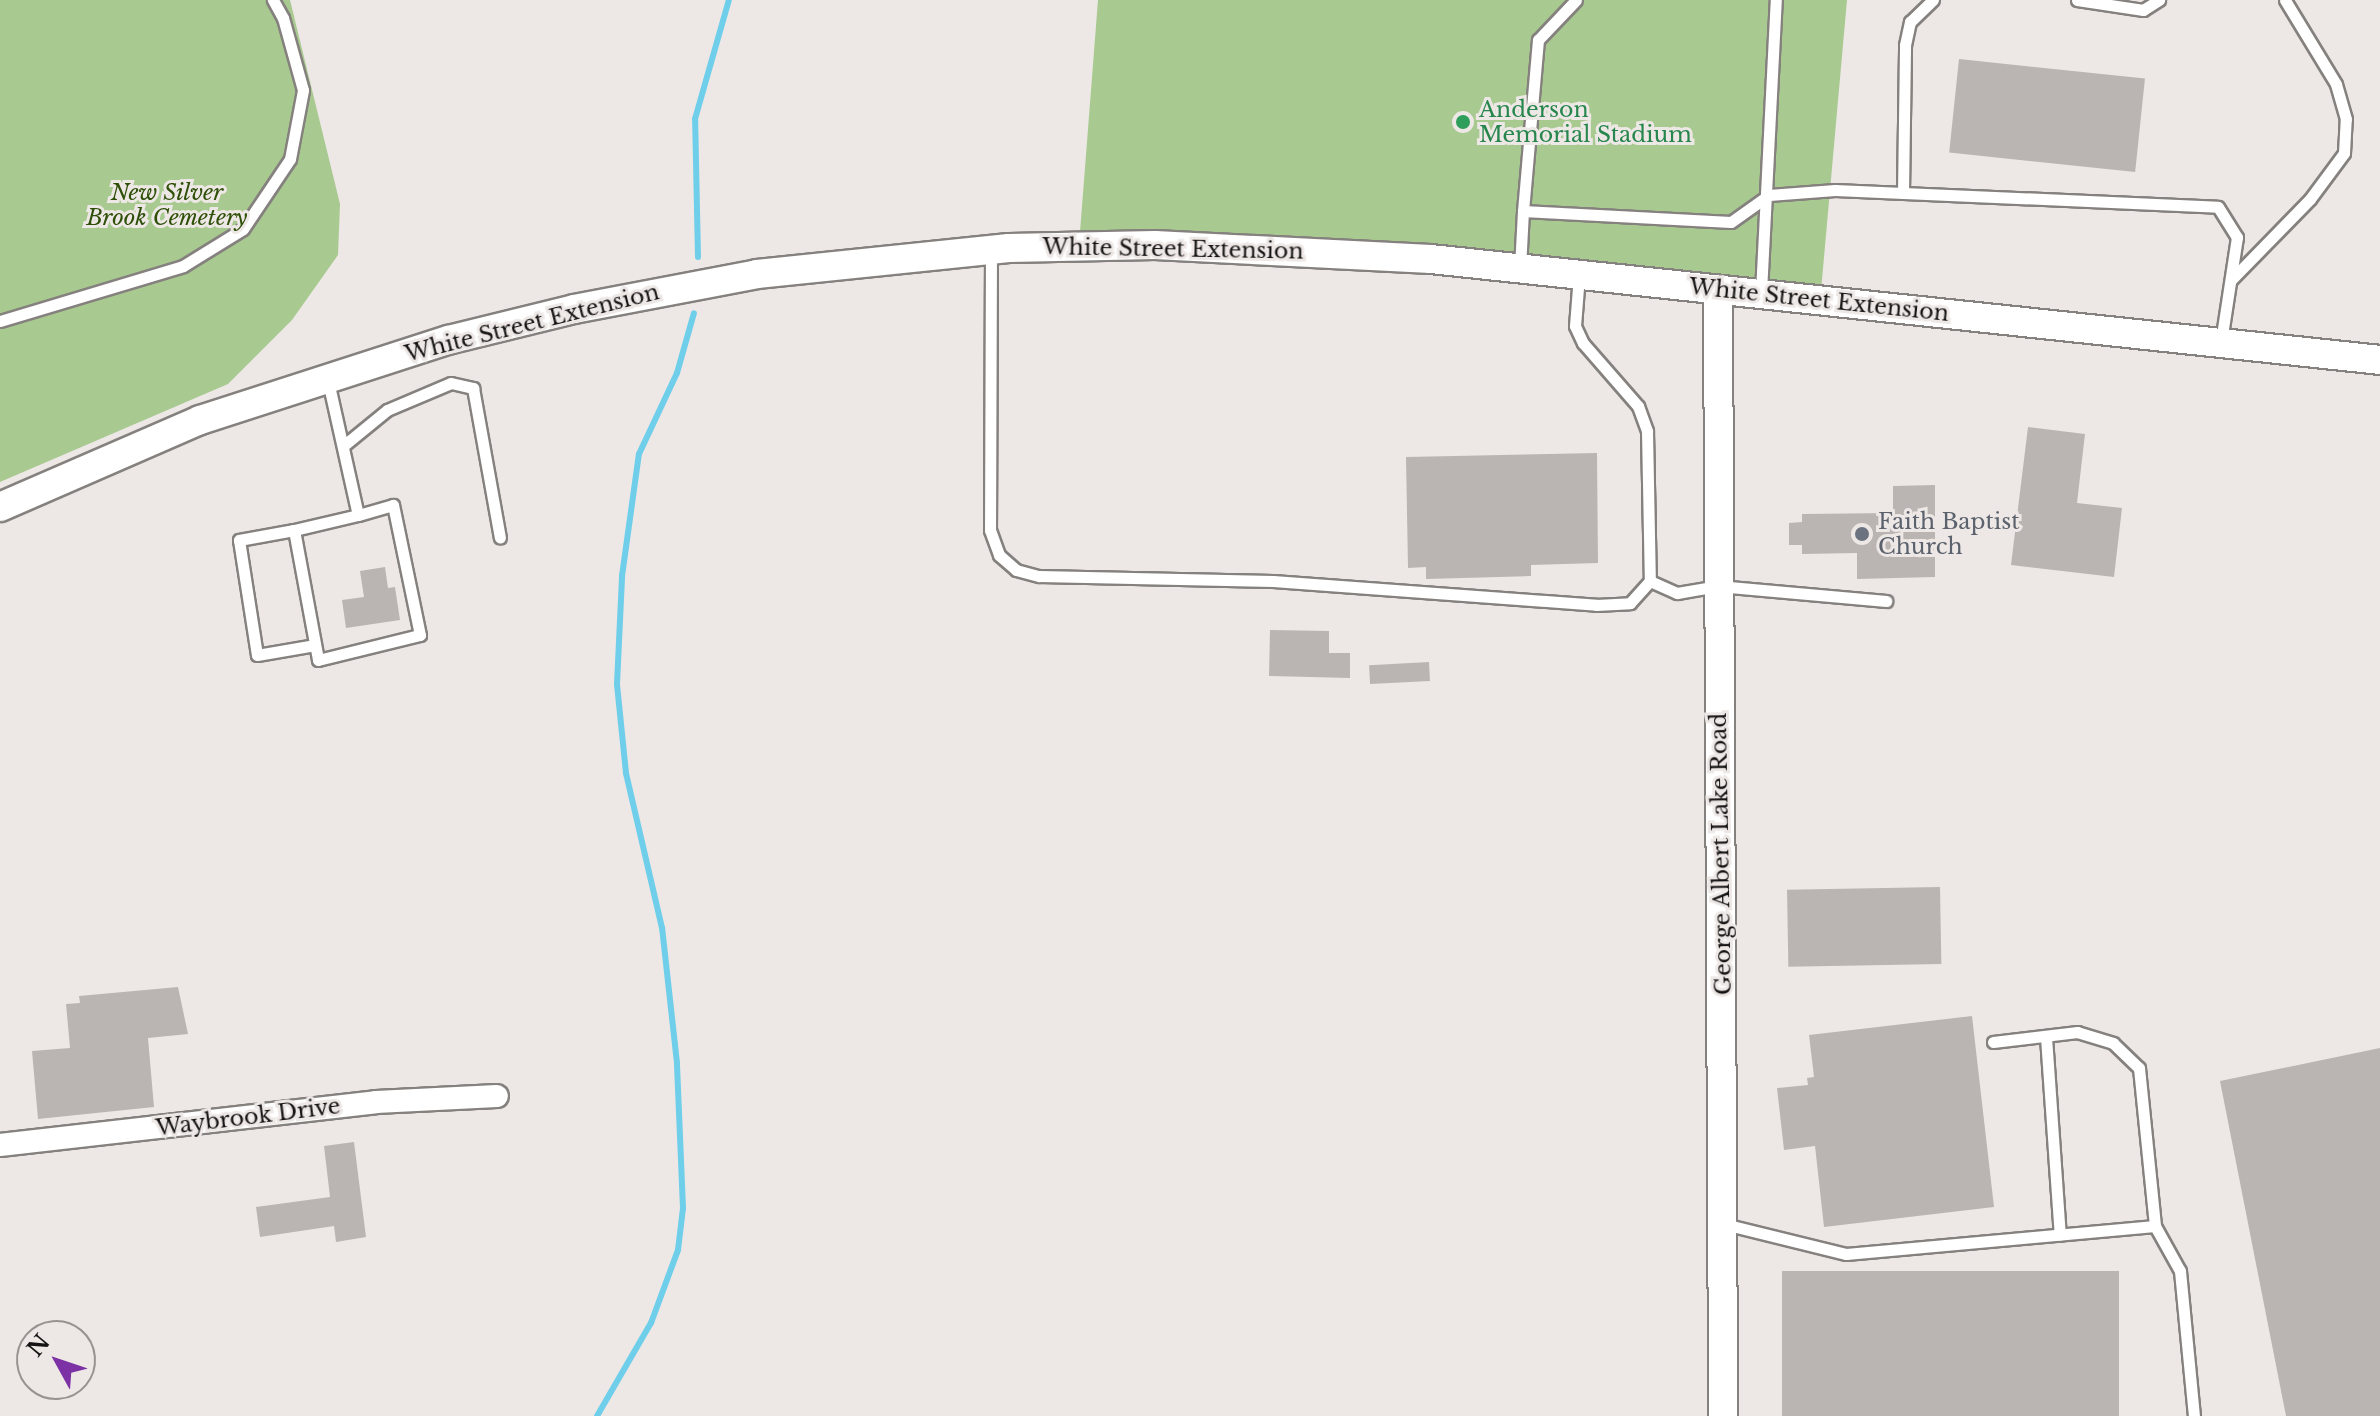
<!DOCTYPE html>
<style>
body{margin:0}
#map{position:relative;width:2380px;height:1416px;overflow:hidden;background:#ede8e5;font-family:"Libre Baskerville",serif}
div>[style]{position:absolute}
.green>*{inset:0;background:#a8c990}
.stream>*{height:6px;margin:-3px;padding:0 3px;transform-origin:3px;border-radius:3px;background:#6fceea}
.building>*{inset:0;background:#bab5b3;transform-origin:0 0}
.roads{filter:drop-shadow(2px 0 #85817e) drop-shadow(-2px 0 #85817e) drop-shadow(0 2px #85817e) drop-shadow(0 -2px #85817e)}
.service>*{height:11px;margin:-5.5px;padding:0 5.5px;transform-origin:5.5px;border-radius:5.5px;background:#fff}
.minor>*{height:22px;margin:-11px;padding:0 11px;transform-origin:11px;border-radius:11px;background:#fff}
.tertiary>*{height:28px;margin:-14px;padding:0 14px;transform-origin:14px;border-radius:14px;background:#fff}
.dots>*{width:22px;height:22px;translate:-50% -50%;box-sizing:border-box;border:4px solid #ede8e5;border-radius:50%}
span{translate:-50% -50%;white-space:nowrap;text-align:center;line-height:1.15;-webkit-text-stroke:6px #ede8e5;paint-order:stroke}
.leisure-label{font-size:22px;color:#27864d}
.left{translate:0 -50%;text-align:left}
.park-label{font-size:22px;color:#2e4f07;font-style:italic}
.street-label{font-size:22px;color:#151313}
.worship-label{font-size:22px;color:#5b616d}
.north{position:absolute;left:16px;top:1320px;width:80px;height:80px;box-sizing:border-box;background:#ede8e5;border:2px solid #979391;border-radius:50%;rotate:310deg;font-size:22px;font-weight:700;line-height:32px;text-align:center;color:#151313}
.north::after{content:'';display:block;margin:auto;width:28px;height:36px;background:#7c32a4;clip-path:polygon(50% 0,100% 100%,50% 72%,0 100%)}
</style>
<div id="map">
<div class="green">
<i style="clip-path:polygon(0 0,290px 0,340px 204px,338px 255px,292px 320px,228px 384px,0 482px)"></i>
<i style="clip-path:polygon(1098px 0,1847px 0,1820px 302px,1079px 245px)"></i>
</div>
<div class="stream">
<i style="left:698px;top:257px;width:138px;rotate:-91.2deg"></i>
<i style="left:695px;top:119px;width:124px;rotate:-74.1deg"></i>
<i style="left:597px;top:1416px;width:108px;rotate:-59.9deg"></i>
<i style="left:651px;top:1323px;width:78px;rotate:-69.7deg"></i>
<i style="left:678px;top:1250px;width:42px;rotate:-83.2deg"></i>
<i style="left:683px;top:1208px;width:145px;rotate:-92.4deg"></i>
<i style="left:677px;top:1063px;width:136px;rotate:-96.3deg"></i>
<i style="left:662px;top:928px;width:159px;rotate:-103.1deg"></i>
<i style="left:626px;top:773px;width:89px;rotate:-95.8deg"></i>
<i style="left:617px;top:684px;width:108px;rotate:-87.3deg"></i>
<i style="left:622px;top:576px;width:123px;rotate:-82.1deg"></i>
<i style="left:639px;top:454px;width:89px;rotate:-64.9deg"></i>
<i style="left:677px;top:373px;width:62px;rotate:-74.2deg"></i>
</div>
<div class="building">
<i style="left:1959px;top:59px;width:187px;height:94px;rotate:6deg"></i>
<i style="clip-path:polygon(2028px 427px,2085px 434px,2077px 503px,2122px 508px,2114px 577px,2011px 565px)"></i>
<i style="clip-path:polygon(1597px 453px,1598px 563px,1531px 565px,1531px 576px,1426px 579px,1426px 567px,1408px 568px,1406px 457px)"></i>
<i style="clip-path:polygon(1935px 485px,1935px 577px,1857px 579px,1857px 553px,1802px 554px,1802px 545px,1789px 545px,1789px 523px,1802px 522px,1802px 514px,1893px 513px,1893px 486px)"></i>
<i style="clip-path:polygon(385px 567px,388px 588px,395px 587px,400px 620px,346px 628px,342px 600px,364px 597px,360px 571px)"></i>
<i style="clip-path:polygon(1270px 630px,1329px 631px,1329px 653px,1350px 653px,1350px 678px,1269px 676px)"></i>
<i style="left:1429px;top:662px;width:19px;height:60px;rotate:87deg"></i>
<i style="left:1940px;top:887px;width:77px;height:153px;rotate:89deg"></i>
<i style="clip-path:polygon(178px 987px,188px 1034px,148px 1038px,154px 1107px,38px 1119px,32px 1051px,70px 1048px,66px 1004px,80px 1003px,79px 996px)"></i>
<i style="clip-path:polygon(1972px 1016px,1994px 1207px,1824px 1227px,1815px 1146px,1784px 1150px,1777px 1088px,1808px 1085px,1807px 1078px,1814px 1077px,1809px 1035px)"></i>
<i style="clip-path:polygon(2380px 1048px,2380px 1416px,2286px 1416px,2220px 1081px)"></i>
<i style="clip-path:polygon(354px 1142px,366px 1237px,336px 1242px,334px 1226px,260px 1237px,256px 1207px,330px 1197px,324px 1146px)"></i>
<i style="left:2119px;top:1271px;width:145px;height:337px;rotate:90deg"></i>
</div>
<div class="roads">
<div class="service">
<i style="left:2077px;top:0;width:67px;rotate:8.6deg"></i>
<i style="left:2143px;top:10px;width:19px;rotate:-32deg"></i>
<i style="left:1903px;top:193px;width:148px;rotate:-89.2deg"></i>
<i style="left:1905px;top:45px;width:24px;rotate:-78deg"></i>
<i style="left:1910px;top:22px;width:32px;rotate:-44deg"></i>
<i style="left:1523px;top:211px;width:172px;rotate:-85deg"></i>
<i style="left:1538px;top:40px;width:55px;rotate:-46.5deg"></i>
<i style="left:991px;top:250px;width:280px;rotate:90.2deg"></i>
<i style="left:990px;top:530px;width:27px;rotate:70deg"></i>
<i style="left:999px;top:555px;width:23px;rotate:41deg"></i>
<i style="left:1016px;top:570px;width:24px;rotate:15deg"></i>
<i style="left:1039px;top:576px;width:234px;rotate:1.2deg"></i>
<i style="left:1273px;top:581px;width:324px;rotate:4.2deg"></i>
<i style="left:1596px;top:605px;width:34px;rotate:-3deg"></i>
<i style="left:1630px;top:603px;width:30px;rotate:-48deg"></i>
<i style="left:1520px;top:268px;width:57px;rotate:-87deg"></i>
<i style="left:1523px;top:211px;width:208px;rotate:3deg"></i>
<i style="left:1731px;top:222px;width:47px;rotate:-35.4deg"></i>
<i style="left:1769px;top:195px;width:66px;rotate:-4.3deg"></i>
<i style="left:1835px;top:190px;width:383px;rotate:2.5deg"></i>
<i style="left:2218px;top:207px;width:36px;rotate:58deg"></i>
<i style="left:2237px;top:237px;width:106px;rotate:98.7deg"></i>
<i style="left:1579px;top:275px;width:51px;rotate:94.5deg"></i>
<i style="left:1575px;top:326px;width:19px;rotate:65deg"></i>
<i style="left:1583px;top:343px;width:84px;rotate:48.9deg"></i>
<i style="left:1638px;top:406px;width:27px;rotate:70deg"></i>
<i style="left:1647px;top:431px;width:150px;rotate:88.9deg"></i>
<i style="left:1650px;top:581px;width:30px;rotate:24deg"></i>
<i style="left:1677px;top:593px;width:42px;rotate:-9.7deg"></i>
<i style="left:1718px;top:586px;width:169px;rotate:5.1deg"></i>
<i style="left:2231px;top:280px;width:113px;rotate:-45.7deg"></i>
<i style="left:2310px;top:199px;width:57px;rotate:-53.5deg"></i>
<i style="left:2344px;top:153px;width:34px;rotate:-87deg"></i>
<i style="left:2346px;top:119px;width:36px;rotate:-106deg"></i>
<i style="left:2336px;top:84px;width:98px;rotate:-121.3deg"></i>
<i style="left:1761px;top:292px;width:292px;rotate:-87.1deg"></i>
<i style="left:0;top:321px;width:191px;rotate:-16.7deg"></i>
<i style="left:183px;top:266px;width:70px;rotate:-31.7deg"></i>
<i style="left:243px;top:229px;width:84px;rotate:-56.1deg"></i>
<i style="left:290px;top:159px;width:70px;rotate:-79.3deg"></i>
<i style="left:303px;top:90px;width:75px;rotate:-105.5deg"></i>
<i style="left:283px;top:18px;width:21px;rotate:-119deg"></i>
<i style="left:328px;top:381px;width:137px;rotate:77.4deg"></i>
<i style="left:358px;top:515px;width:66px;rotate:166.8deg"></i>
<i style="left:294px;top:530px;width:132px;rotate:79.5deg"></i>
<i style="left:318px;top:660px;width:105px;rotate:-13.8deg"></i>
<i style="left:420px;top:635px;width:133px;rotate:-101.7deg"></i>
<i style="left:393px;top:505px;width:36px;rotate:164deg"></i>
<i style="left:343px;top:446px;width:57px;rotate:-39.3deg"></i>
<i style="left:387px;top:410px;width:69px;rotate:-22.9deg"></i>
<i style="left:451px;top:383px;width:23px;rotate:13deg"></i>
<i style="left:473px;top:388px;width:152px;rotate:79.8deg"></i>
<i style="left:294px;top:530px;width:56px;rotate:169.7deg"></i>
<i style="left:239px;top:540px;width:116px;rotate:81.1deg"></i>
<i style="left:257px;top:655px;width:59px;rotate:-9.8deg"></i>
<i style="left:2046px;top:1037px;width:198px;rotate:86deg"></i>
<i style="left:1993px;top:1042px;width:85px;rotate:-6.8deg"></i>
<i style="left:2077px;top:1032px;width:38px;rotate:17deg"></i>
<i style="left:2113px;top:1043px;width:36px;rotate:44deg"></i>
<i style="left:2139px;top:1068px;width:159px;rotate:84.2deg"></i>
<i style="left:1724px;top:1224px;width:126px;rotate:13.8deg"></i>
<i style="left:1846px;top:1254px;width:310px;rotate:-5.2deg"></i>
<i style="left:2155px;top:1226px;width:51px;rotate:60.9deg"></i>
<i style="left:2180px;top:1271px;width:146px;rotate:84.5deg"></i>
</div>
<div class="minor">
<i style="left:0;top:1145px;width:378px;rotate:-6.5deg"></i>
<i style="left:376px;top:1102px;width:121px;rotate:-2.8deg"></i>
</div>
<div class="tertiary">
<i style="left:1718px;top:293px;width:1123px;rotate:89.74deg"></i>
<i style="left:0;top:507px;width:218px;rotate:-23.5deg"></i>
<i style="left:200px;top:420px;width:261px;rotate:-17.9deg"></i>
<i style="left:448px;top:340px;width:130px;rotate:-13.8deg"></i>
<i style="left:574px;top:309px;width:186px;rotate:-10.8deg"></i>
<i style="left:757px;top:274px;width:253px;rotate:-5.9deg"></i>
<i style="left:1009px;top:248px;width:146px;rotate:-1.2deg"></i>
<i style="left:1155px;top:245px;width:276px;rotate:2.9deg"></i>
<i style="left:1431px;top:259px;width:954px;rotate:6.07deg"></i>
</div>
</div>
<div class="dots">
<i style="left:1463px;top:122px;background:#2e9e5b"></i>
<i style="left:1862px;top:534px;background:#6b7280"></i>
</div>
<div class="leisure-label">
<span class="left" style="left:1479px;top:122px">Anderson<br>Memorial Stadium</span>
</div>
<div class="park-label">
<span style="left:167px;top:205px">New Silver<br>Brook Cemetery</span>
</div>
<div class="street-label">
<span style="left:1173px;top:249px;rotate:1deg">White Street Extension</span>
<span style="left:1819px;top:300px;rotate:6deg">White Street Extension</span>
<span style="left:532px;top:323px;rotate:-14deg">White Street Extension</span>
<span style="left:1721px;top:854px;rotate:-91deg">George Albert Lake Road</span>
<span style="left:248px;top:1117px;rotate:-7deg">Waybrook Drive</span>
</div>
<div class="worship-label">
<span class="left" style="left:1878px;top:534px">Faith Baptist<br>Church</span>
</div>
<div class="north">N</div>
</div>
